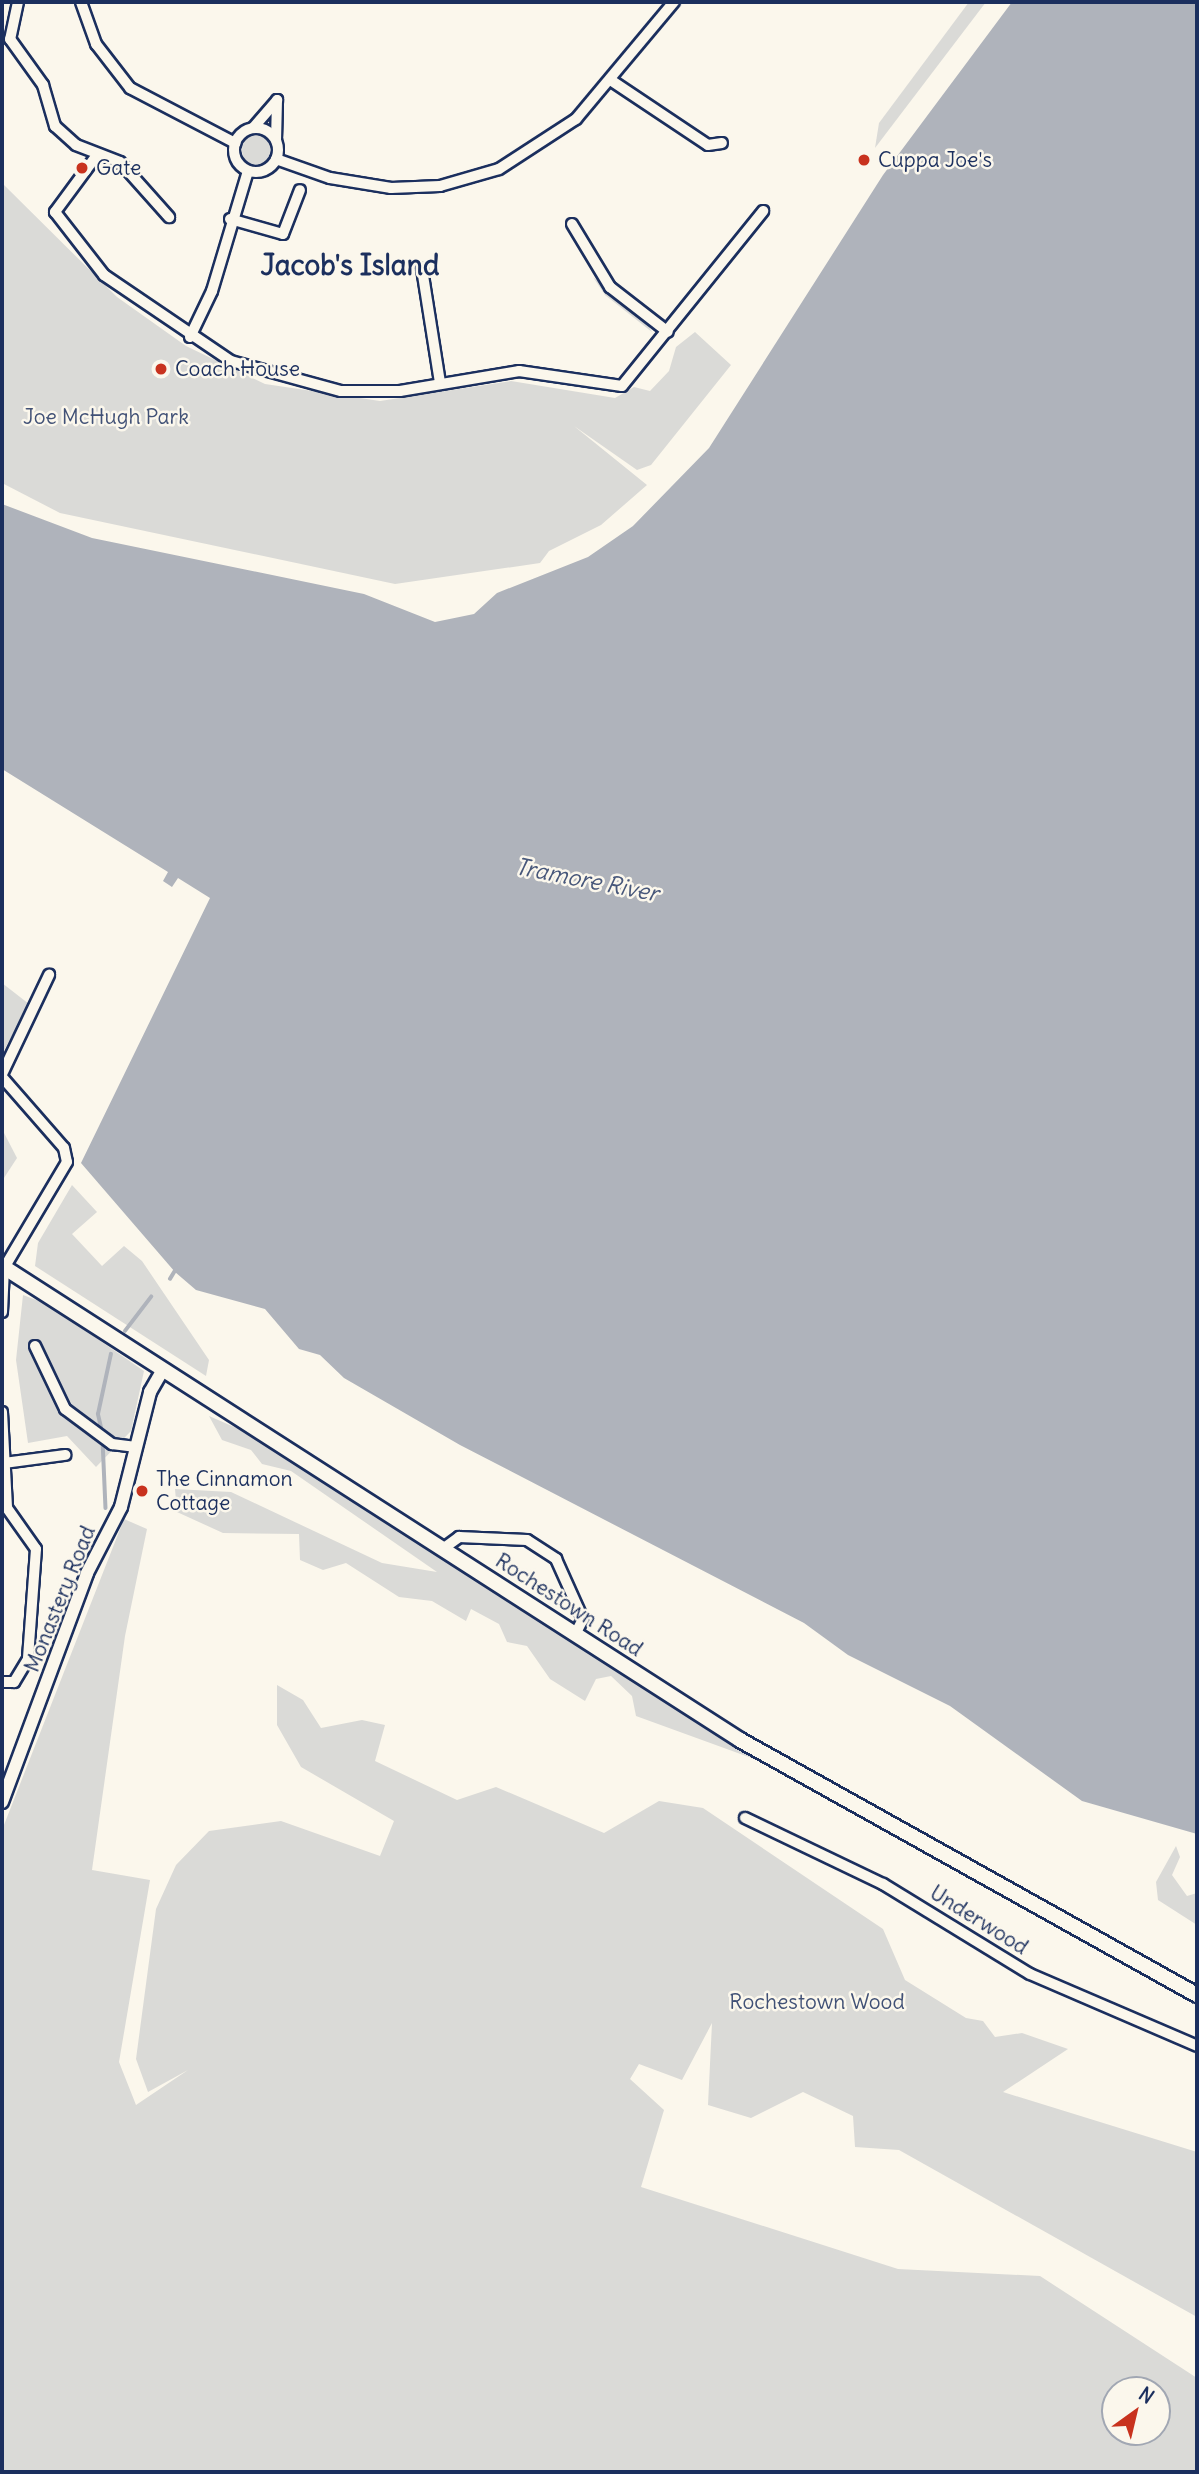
<!DOCTYPE html>
<style>
body{margin:0}
#map{position:relative;width:1199px;height:2474px;overflow:hidden;background:#fbf7ec;font-family:Delius,sans-serif}
div>[style]{position:absolute}
.green>*{inset:0;background:#dadad7}
.round{border-radius:50%}
.water>*{inset:0;background:#afb3bb}
.stream>*{height:3.5px;margin:-1.75px;padding:0 1.75px;transform-origin:1.75px;border-radius:1.75px;background:#afb3bb}
.roads{filter:drop-shadow(2px 0 #1b2f5e) drop-shadow(-2px 0 #1b2f5e) drop-shadow(0 2px #1b2f5e) drop-shadow(0 -2px #1b2f5e)}
.minor>*{height:10px;margin:-5px;padding:0 5px;transform-origin:5px;border-radius:5px;background:#fbf7ec}
.minor>.ring{margin:-5px;padding:0;box-sizing:content-box;background:none;border:10px solid #fbf7ec;border-radius:50%}
.tertiary>*{height:12px;margin:-6px;padding:0 6px;transform-origin:6px;border-radius:6px;background:#fbf7ec}
.secondary>*{height:14px;margin:-7px;padding:0 7px;transform-origin:7px;border-radius:7px;background:#fbf7ec}
.dots>*{width:19px;height:19px;translate:-50% -50%;box-sizing:border-box;border:4px solid #fbf7ec;border-radius:50%}
span{translate:-50% -50%;white-space:nowrap;text-align:center;line-height:1.15;-webkit-text-stroke:5px #fbf7ec;paint-order:stroke}
.poi-label{font-size:21px;color:#1b2f5e}
.left{translate:0 -50%;text-align:left}
.park-label{font-size:21px;color:#415176}
.street-label{font-size:21px;color:#1b2f5e}
.water-label{font-size:23px;color:#47577a;font-style:italic}
.district-label{font-size:28px;color:#1b2f5e;font-weight:700}
.frame{position:absolute;inset:0;border:4px solid #1b2f5e;pointer-events:none}
.north{position:absolute;left:1101px;top:2376px;width:70px;height:70px;box-sizing:border-box;background:#fbf7ec;border:2px solid #a1a7b3;border-radius:50%;rotate:34deg;font-size:19px;font-weight:700;line-height:28px;text-align:center;color:#1b2f5e}
.north::after{content:'';display:block;margin:auto;width:24px;height:32px;background:#c8321e;clip-path:polygon(50% 0,100% 100%,50% 72%,0 100%)}
</style>
<div id="map">
<div class="green">
<i style="clip-path:polygon(969px 2px,986px 2px,875px 148px,879px 123px)"></i>
<i class="round" style="left:242px;top:135px;width:30px;height:30px"></i>
<i style="clip-path:polygon(2px 183px,117px 297px,186px 346px,265px 384px,380px 401px,511px 381px,615px 398px,634px 387px,650px 391px,669px 371px,676px 347px,695px 332px,731px 365px,651px 465px,637px 470px,574px 426px,647px 485px,601px 525px,549px 551px,540px 563px,395px 584px,60px 513px,2px 483px)"></i>
<i style="clip-path:polygon(593px 277px,647px 324px,652px 332px,605px 295px)"></i>
<i style="clip-path:polygon(2px 983px,29px 1004px,2px 1054px)"></i>
<i style="clip-path:polygon(2px 1129px,17px 1158px,2px 1181px)"></i>
<i style="clip-path:polygon(72px 1185px,97px 1212px,72px 1234px,102px 1266px,124px 1246px,142px 1261px,209px 1360px,206px 1376px,35px 1266px,38px 1243px)"></i>
<i style="clip-path:polygon(23px 1295px,47px 1304px,144px 1371px,131px 1431px,96px 1467px,67px 1436px,28px 1443px,16px 1360px)"></i>
<i style="clip-path:polygon(209px 1416px,264px 1440px,757px 1760px,636px 1716px,632px 1696px,611px 1676px,596px 1679px,585px 1701px,550px 1679px,527px 1646px,507px 1642px,499px 1624px,471px 1609px,466px 1621px,432px 1601px,399px 1597px,346px 1563px,323px 1570px,300px 1560px,299px 1534px,223px 1533px,177px 1512px,175px 1489px,231px 1492px,382px 1563px,437px 1572px,291px 1471px,262px 1464px,251px 1450px,222px 1440px)"></i>
<i style="clip-path:polygon(evenodd,124px 1519px,147px 1529px,125px 1636px,92px 1870px,150px 1880px,119px 2062px,136px 2105px,188px 2070px,148px 2092px,136px 2059px,156px 1909px,176px 1865px,209px 1831px,281px 1821px,380px 1856px,394px 1821px,301px 1767px,277px 1725px,277px 1685px,303px 1700px,321px 1728px,362px 1720px,385px 1725px,375px 1761px,457px 1800px,496px 1787px,604px 1833px,659px 1801px,703px 1808px,883px 1929px,905px 1980px,966px 2018px,983px 2021px,995px 2037px,1022px 2033px,1068px 2049px,1003px 2092px,1197px 2152px,1197px 2317px,899px 2150px,855px 2147px,853px 2116px,803px 2092px,751px 2118px,708px 2105px,712px 2023px,682px 2080px,639px 2064px,630px 2079px,664px 2110px,641px 2187px,898px 2269px,1040px 2276px,1197px 2378px,1197px 2472px,2px 2472px,2px 1830px,124px 1519px,1115px 2390px,1157px 2390px,1157px 2432px,1115px 2432px,1115px 2390px)"></i>
<i style="clip-path:polygon(1176px 1846px,1180px 1857px,1172px 1875px,1187px 1896px,1197px 1893px,1197px 1925px,1158px 1900px,1156px 1882px)"></i>
</div>
<div class="water">
<i style="clip-path:polygon(1012px 2px,1197px 2px,1197px 1834px,1082px 1801px,950px 1706px,848px 1655px,804px 1623px,460px 1445px,344px 1378px,320px 1355px,299px 1349px,265px 1309px,196px 1290px,175px 1272px,81px 1163px,210px 898px,178px 878px,172px 887px,163px 881px,168px 872px,2px 769px,2px 504px,92px 538px,364px 594px,435px 622px,474px 614px,497px 593px,588px 557px,633px 526px,709px 448px,883px 175px)"></i>
</div>
<div class="stream">
<i style="left:170px;top:1279px;width:12px;rotate:-59deg"></i>
<i style="left:125px;top:1331px;width:43px;rotate:-52.6deg"></i>
<i style="left:102px;top:1432px;width:18px;rotate:-103deg"></i>
<i style="left:98px;top:1414px;width:61px;rotate:-77.8deg"></i>
<i style="left:103px;top:1440px;width:68px;rotate:87.5deg"></i>
</div>
<div class="roads">
<div class="minor">
<i style="left:18px;top:2px;width:38px;rotate:102deg"></i>
<i style="left:10px;top:39px;width:57px;rotate:54.3deg"></i>
<i style="left:43px;top:85px;width:43px;rotate:73.7deg"></i>
<i style="left:55px;top:126px;width:28px;rotate:42deg"></i>
<i style="left:76px;top:145px;width:47px;rotate:21.1deg"></i>
<i style="left:120px;top:162px;width:74px;rotate:48.3deg"></i>
<i style="left:81px;top:2px;width:45px;rotate:70.3deg"></i>
<i style="left:96px;top:44px;width:56px;rotate:52.3deg"></i>
<i style="left:130px;top:88px;width:119px;rotate:27.6deg"></i>
<i style="left:612px;top:81px;width:115px;rotate:33.7deg"></i>
<i style="left:708px;top:145px;width:14px;rotate:-8deg"></i>
<i class="ring" style="left:234px;top:128px;width:34px;height:34px"></i>
<i style="left:253px;top:128px;width:37px;rotate:-49deg"></i>
<i style="left:277px;top:100px;width:40px;rotate:91.4deg"></i>
<i style="left:97px;top:155px;width:71px;rotate:126.4deg"></i>
<i style="left:55px;top:212px;width:80px;rotate:52.1deg"></i>
<i style="left:104px;top:275px;width:153px;rotate:34.1deg"></i>
<i style="left:231px;top:361px;width:114px;rotate:15.3deg"></i>
<i style="left:341px;top:391px;width:59px"></i>
<i style="left:400px;top:391px;width:121px;rotate:-9.5deg"></i>
<i style="left:519px;top:371px;width:104px;rotate:8.3deg"></i>
<i style="left:622px;top:386px;width:225px;rotate:-51.1deg"></i>
<i style="left:276px;top:159px;width:57px;rotate:19.4deg"></i>
<i style="left:330px;top:178px;width:62px;rotate:9.3deg"></i>
<i style="left:391px;top:188px;width:49px;rotate:-2.3deg"></i>
<i style="left:440px;top:186px;width:61px;rotate:-16.1deg"></i>
<i style="left:499px;top:169px;width:92px;rotate:-33deg"></i>
<i style="left:576px;top:119px;width:153px;rotate:-50.1deg"></i>
<i style="left:230px;top:219px;width:55px;rotate:15.8deg"></i>
<i style="left:283px;top:234px;width:47px;rotate:-68.9deg"></i>
<i style="left:572px;top:224px;width:74px;rotate:58.9deg"></i>
<i style="left:610px;top:287px;width:73px;rotate:37.8deg"></i>
<i style="left:422px;top:269px;width:115px;rotate:81deg"></i>
<i style="left:190px;top:337px;width:51px;rotate:-64.4deg"></i>
<i style="left:212px;top:291px;width:125px;rotate:-73.3deg"></i>
<i style="left:2px;top:1074px;width:110px;rotate:-64.6deg"></i>
<i style="left:2px;top:1077px;width:94px;rotate:48.9deg"></i>
<i style="left:64px;top:1148px;width:14px;rotate:78deg"></i>
<i style="left:67px;top:1162px;width:123px;rotate:120.7deg"></i>
<i style="left:4px;top:1268px;width:44px;rotate:92.6deg"></i>
<i style="left:35px;top:1346px;width:70px;rotate:64.5deg"></i>
<i style="left:65px;top:1409px;width:59px;rotate:36.7deg"></i>
<i style="left:112px;top:1444px;width:24px;rotate:7deg"></i>
<i style="left:2px;top:1412px;width:96px;rotate:87deg"></i>
<i style="left:7px;top:1508px;width:50px;rotate:54.7deg"></i>
<i style="left:36px;top:1549px;width:110px;rotate:94.2deg"></i>
<i style="left:28px;top:1659px;width:27px;rotate:121deg"></i>
<i style="left:14px;top:1682px;width:12px;rotate:180deg"></i>
<i style="left:4px;top:1463px;width:62px;rotate:-7.5deg"></i>
<i style="left:444px;top:1548px;width:19px;rotate:-36deg"></i>
<i style="left:459px;top:1537px;width:68px;rotate:2.5deg"></i>
<i style="left:527px;top:1540px;width:35px;rotate:33deg"></i>
<i style="left:556px;top:1559px;width:66px;rotate:65.8deg"></i>
<i style="left:583px;top:1619px;width:18px;rotate:117deg"></i>
<i style="left:745px;top:1818px;width:153px;rotate:25.6deg"></i>
<i style="left:883px;top:1884px;width:172px;rotate:31.5deg"></i>
<i style="left:1030px;top:1974px;width:182px;rotate:23.3deg"></i>
</div>
<div class="tertiary">
<i style="left:2px;top:1802px;width:244px;rotate:-69.6deg"></i>
<i style="left:87px;top:1573px;width:74px;rotate:-62.7deg"></i>
<i style="left:121px;top:1507px;width:119px;rotate:-75.8deg"></i>
<i style="left:150px;top:1392px;width:24px;rotate:-60deg"></i>
</div>
<div class="secondary">
<i style="left:2px;top:1266px;width:877px;rotate:32.71deg"></i>
<i style="left:740px;top:1740px;width:523px;rotate:29.16deg"></i>
</div>
</div>
<div class="dots">
<i style="left:864px;top:160px;background:#c8321e"></i>
<i style="left:82px;top:168px;background:#c8321e"></i>
<i style="left:161px;top:369px;background:#c8321e"></i>
<i style="left:142px;top:1491px;background:#c8321e"></i>
</div>
<div class="poi-label">
<span class="left" style="left:878px;top:160px">Cuppa Joe's</span>
<span class="left" style="left:96px;top:168px">Gate</span>
<span class="left" style="left:175px;top:369px">Coach House</span>
<span class="left" style="left:156px;top:1491px">The Cinnamon<br>Cottage</span>
</div>
<div class="park-label">
<span style="left:106px;top:417px">Joe McHugh Park</span>
<span style="left:817px;top:2002px">Rochestown Wood</span>
</div>
<div class="street-label">
<span style="left:60px;top:1599px;rotate:-68deg">Monastery Road</span>
<span style="left:569px;top:1605px;rotate:33deg">Rochestown Road</span>
<span style="left:979px;top:1920px;rotate:32deg">Underwood</span>
</div>
<div class="water-label">
<span style="left:587px;top:880px;rotate:11deg">Tramore River</span>
</div>
<div class="district-label">
<span style="left:350px;top:265px">Jacob's Island</span>
</div>
<div class="frame"></div>
<div class="north">N</div>
</div>
